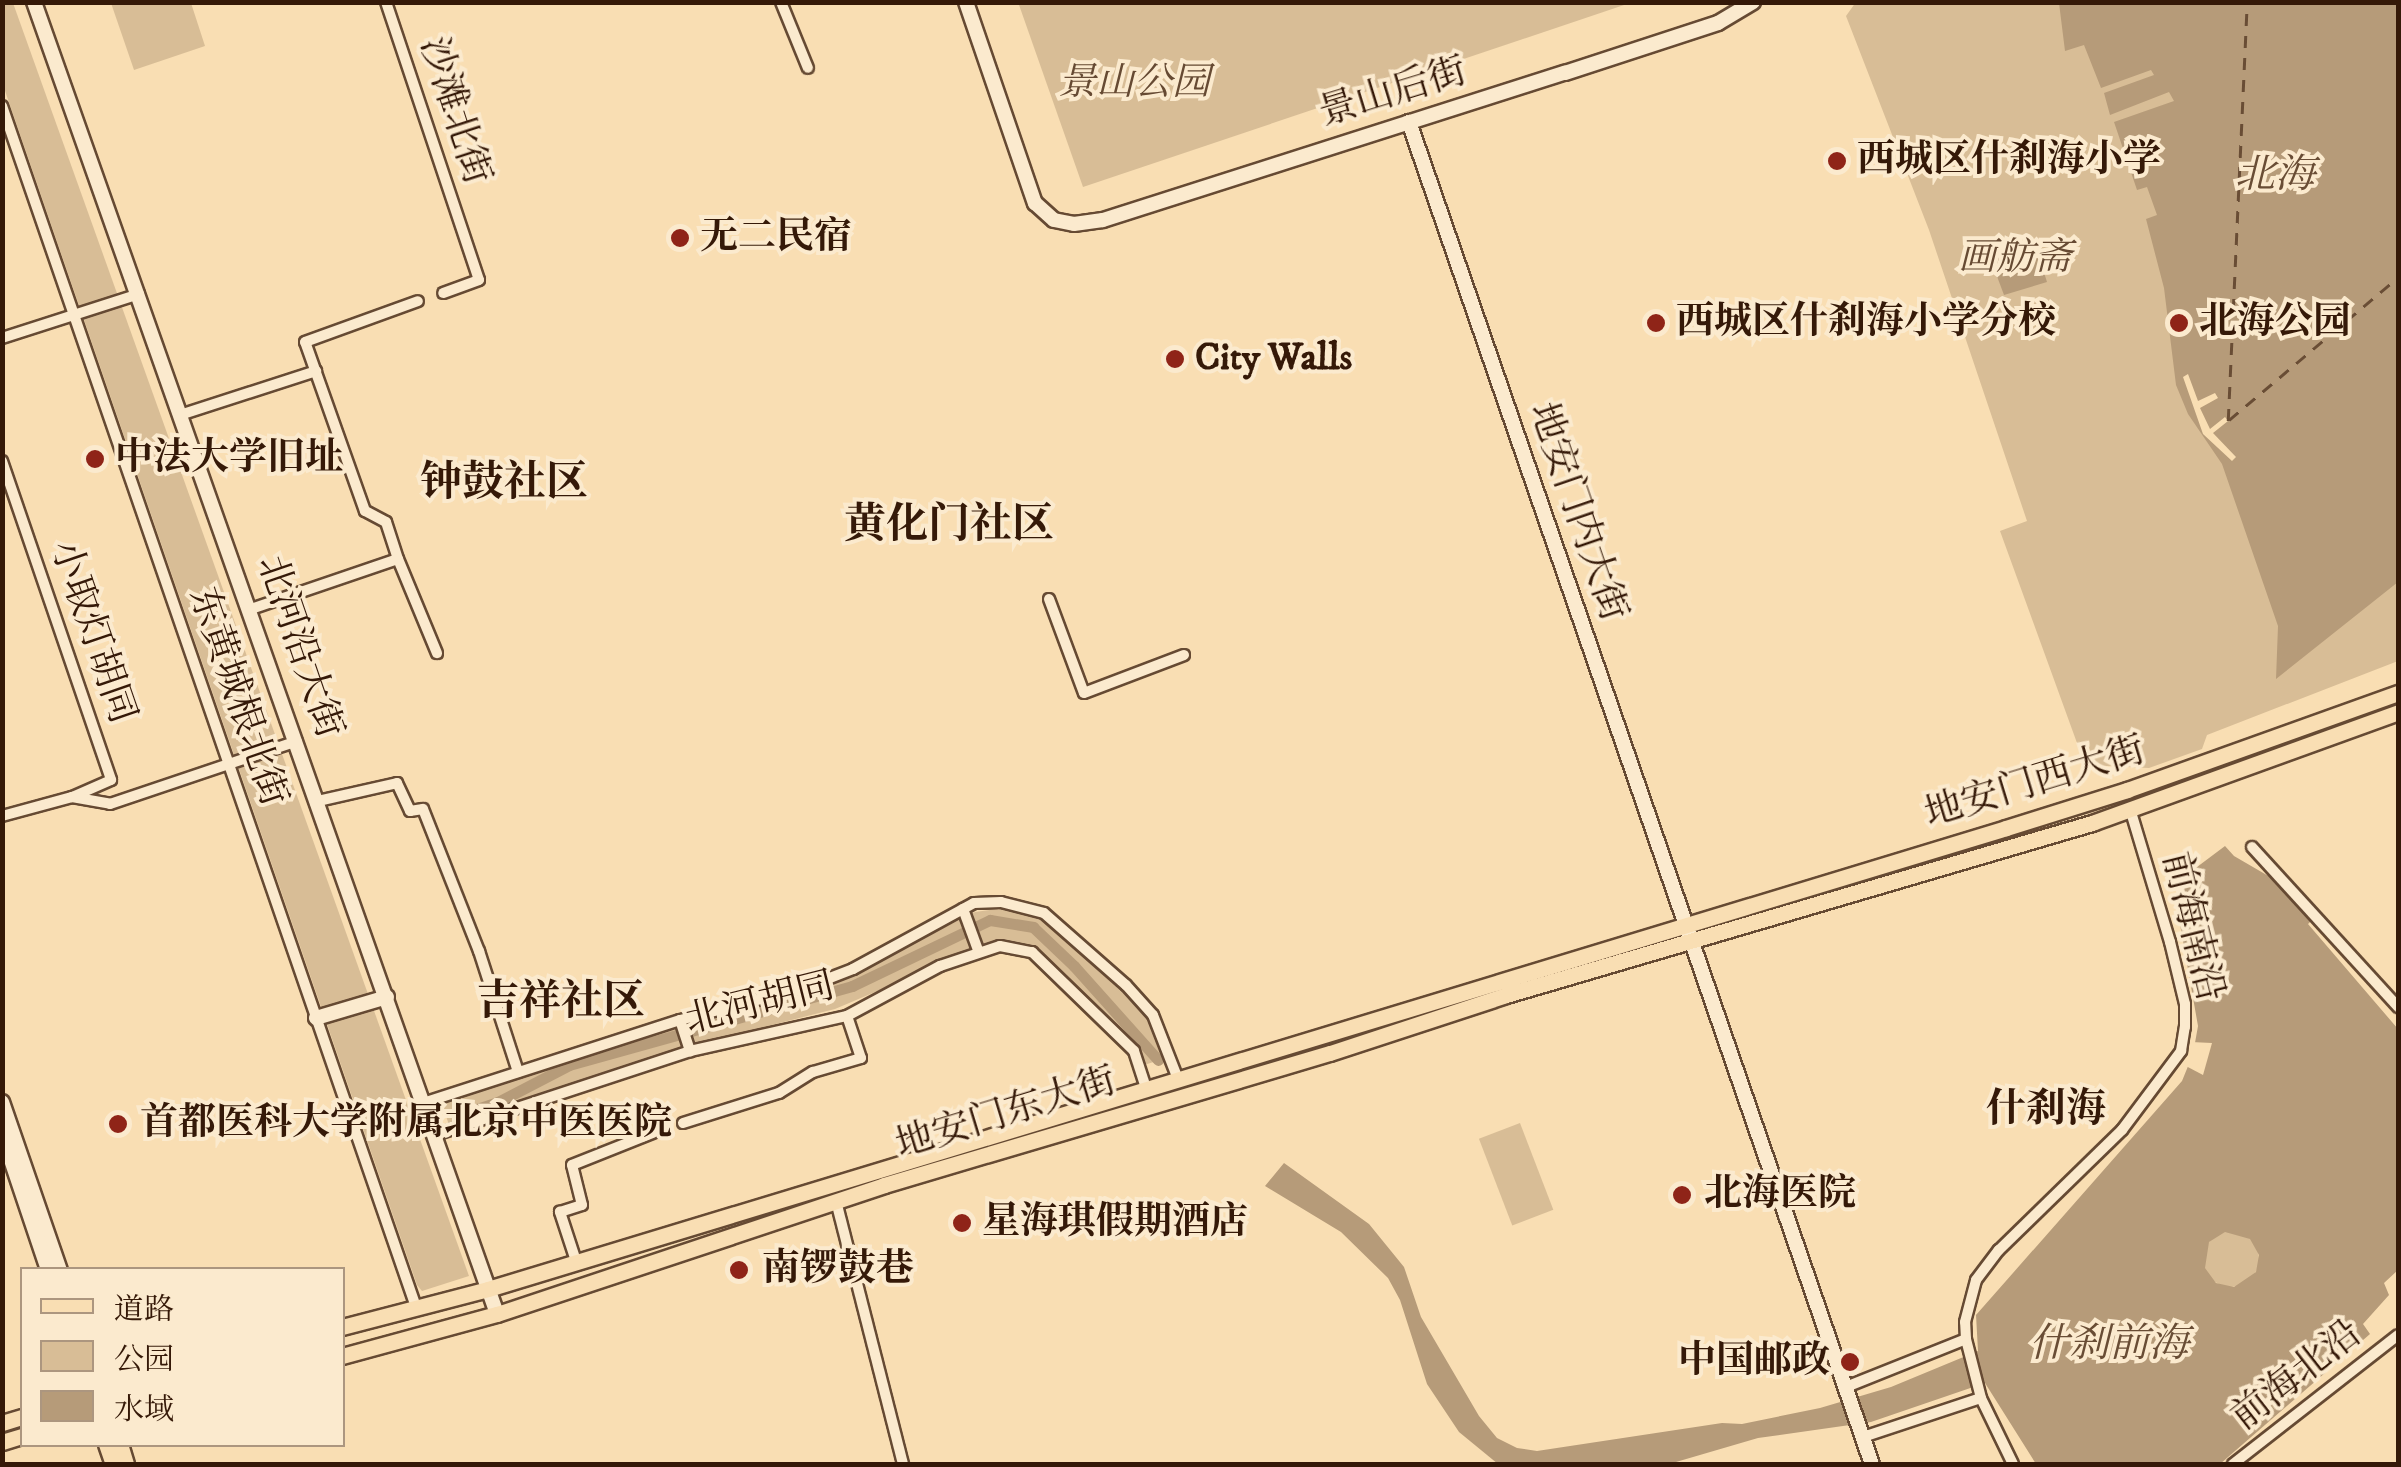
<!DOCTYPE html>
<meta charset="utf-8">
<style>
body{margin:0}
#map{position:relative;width:2401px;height:1467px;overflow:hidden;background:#f9deb3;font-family:"IM FELL DW Pica","Noto Serif SC",serif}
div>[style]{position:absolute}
.green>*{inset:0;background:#d8bd96;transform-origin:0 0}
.round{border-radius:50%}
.water>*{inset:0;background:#b69b79}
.pier>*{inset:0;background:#f9deb3}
.canal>*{height:11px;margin:-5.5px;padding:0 5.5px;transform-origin:5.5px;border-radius:5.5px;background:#b69b79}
.ferry>*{height:2.5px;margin-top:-1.25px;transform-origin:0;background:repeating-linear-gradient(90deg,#694d35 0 12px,transparent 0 22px)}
.roads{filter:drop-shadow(2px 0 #664a33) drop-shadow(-2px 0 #664a33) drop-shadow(0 2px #664a33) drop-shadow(0 -2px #664a33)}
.street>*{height:10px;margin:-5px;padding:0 5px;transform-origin:5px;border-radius:5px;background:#fbeace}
.secondary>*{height:14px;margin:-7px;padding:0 7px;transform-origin:7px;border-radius:7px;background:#fbeace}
.primary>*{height:15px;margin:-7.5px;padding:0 7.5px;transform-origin:7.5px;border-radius:7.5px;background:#f9deb3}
.dots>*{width:28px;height:28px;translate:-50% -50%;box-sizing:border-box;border:5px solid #fbeace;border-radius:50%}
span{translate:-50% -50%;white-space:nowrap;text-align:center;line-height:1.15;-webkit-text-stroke:8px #fbeace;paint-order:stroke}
.park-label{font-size:38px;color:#664a33;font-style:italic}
.street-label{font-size:38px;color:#351908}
.poi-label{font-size:38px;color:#351908;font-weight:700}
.left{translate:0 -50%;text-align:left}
.right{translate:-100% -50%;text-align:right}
.water-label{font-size:40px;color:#694d35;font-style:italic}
.neighbourhood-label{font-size:40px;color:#351908;font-weight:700}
.quarter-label{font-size:42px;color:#351908;font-weight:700}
.frame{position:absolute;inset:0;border:5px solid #351908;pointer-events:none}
.legend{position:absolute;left:20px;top:1267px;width:325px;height:180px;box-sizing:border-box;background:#fbeace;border:2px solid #ac967f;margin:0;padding:12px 18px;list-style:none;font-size:30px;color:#351908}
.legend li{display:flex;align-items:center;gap:20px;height:50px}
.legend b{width:50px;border:2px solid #ac967f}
</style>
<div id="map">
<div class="green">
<i style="clip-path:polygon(1018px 2px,1630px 2px,1630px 3px,1083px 187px)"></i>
<i style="clip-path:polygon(1856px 2px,2398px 3px,2398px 661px,2207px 735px,2202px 749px,2149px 768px,2085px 765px,2000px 531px,2027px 521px,1929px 230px,1846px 16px)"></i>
<i style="clip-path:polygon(2px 3px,13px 3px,469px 1276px,422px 1291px,417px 1285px,3px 85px)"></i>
<i style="clip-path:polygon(111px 3px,191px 3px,205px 46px,134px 70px)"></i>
<i style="clip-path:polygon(1004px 908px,1037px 912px,1061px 928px,1147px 1016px,1163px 1059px,1144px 1065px,1024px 946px,995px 941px,835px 1009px,712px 1040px,449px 1125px,441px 1101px,847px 976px,975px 912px)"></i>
<i style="left:1520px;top:1123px;width:93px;height:44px;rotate:69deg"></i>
<i class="round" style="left:2203px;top:1231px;width:56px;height:56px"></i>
</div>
<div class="water">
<i style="clip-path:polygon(2059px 3px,2398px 3px,2398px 582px,2276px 679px,2278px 626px,2222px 464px,2188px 414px,2176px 385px,2164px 288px,2146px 219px,2157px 215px,2147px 187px,2137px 190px,2114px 122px,2174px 101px,2169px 92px,2110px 115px,2104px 93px,2154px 75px,2151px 70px,2101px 88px,2084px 45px,2065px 51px)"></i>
<i style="clip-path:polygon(2034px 241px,2047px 282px,2004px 295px,1989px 255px,2023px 249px,2023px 245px)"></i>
<i style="clip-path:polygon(evenodd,2225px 846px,2234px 856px,2277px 881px,2313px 919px,2308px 924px,2398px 1029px,2398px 1270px,2384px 1283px,2389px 1295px,2363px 1324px,2370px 1334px,2220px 1464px,2036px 1464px,1985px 1383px,1871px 1422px,1758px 1438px,1676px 1462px,1498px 1464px,1459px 1432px,1427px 1384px,1400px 1300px,1388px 1278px,1341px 1232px,1265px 1186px,1284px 1163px,1369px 1224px,1404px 1267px,1421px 1317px,1479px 1416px,1497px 1438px,1517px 1448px,1537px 1451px,1722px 1423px,1742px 1424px,1820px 1408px,1891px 1387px,1978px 1351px,1976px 1315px,2182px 1081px,2193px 1054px,2198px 1026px,2175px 896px,2185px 876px,2225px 846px,2225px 1232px,2250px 1239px,2259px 1255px,2256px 1272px,2234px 1287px,2216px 1283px,2205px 1268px,2209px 1242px,2225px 1232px)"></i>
</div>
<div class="pier">
<i style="clip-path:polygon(2188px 374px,2198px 401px,2215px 393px,2218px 398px,2200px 408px,2210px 429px,2225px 417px,2228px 421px,2213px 433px,2236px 457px,2232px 461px,2203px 434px,2183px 377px)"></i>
<i style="clip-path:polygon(2191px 1042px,2212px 1043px,2203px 1075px,2184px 1065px)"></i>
</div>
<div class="canal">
<i style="left:459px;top:1115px;width:41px;rotate:-18.4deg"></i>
<i style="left:498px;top:1102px;width:80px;rotate:-27.5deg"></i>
<i style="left:569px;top:1065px;width:294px;rotate:-15.6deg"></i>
<i style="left:852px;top:986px;width:153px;rotate:-25.6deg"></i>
<i style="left:990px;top:920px;width:44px;rotate:9.2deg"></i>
<i style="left:1033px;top:927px;width:57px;rotate:43.6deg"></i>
<i style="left:1074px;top:966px;width:126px;rotate:48.2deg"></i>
</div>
<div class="ferry">
<i style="left:2229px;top:420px;width:221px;rotate:-40.2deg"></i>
<i style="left:2228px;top:421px;width:419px;rotate:-87.4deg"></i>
</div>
<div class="roads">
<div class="street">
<i style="left:386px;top:2px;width:293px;rotate:71.5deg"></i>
<i style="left:479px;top:280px;width:38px;rotate:160deg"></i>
<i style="left:781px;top:2px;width:71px;rotate:67.8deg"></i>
<i style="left:2px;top:106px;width:1270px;rotate:70.98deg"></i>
<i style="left:2px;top:338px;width:144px;rotate:-17.8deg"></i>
<i style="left:183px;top:414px;width:140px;rotate:-17.9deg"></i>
<i style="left:2px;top:461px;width:337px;rotate:71.1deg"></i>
<i style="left:111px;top:780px;width:43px;rotate:156.4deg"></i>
<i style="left:398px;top:559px;width:39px;rotate:-108deg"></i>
<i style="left:386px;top:522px;width:24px;rotate:-152deg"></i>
<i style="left:365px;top:511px;width:179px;rotate:-109.5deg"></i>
<i style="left:305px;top:342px;width:120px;rotate:-19.9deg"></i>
<i style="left:1049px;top:599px;width:100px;rotate:69.6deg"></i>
<i style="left:1084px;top:693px;width:107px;rotate:-20.8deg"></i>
<i style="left:251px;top:609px;width:155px;rotate:-18.8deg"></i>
<i style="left:398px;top:559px;width:102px;rotate:67.5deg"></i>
<i style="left:318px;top:801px;width:81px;rotate:-12.8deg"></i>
<i style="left:397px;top:783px;width:31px;rotate:65deg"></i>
<i style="left:410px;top:811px;width:13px;rotate:-9deg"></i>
<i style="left:423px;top:809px;width:153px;rotate:68.5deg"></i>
<i style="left:479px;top:951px;width:127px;rotate:72.1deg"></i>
<i style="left:2px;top:816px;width:73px;rotate:-15.2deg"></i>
<i style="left:72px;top:797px;width:39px;rotate:10deg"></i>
<i style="left:110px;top:804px;width:197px;rotate:-18.6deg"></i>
<i style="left:2252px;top:847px;width:217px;rotate:47.6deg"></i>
<i style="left:963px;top:909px;width:44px;rotate:69.9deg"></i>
<i style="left:680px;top:1020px;width:33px;rotate:72deg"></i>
<i style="left:423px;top:1103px;width:270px;rotate:-17.9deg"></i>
<i style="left:680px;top:1020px;width:128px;rotate:-14.5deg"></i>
<i style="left:804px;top:988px;width:53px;rotate:-21.2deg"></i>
<i style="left:853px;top:969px;width:138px;rotate:-28.6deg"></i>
<i style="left:974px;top:903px;width:27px;rotate:-2deg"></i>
<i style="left:1001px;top:902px;width:44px;rotate:14.3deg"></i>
<i style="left:1044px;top:913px;width:109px;rotate:41.3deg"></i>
<i style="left:1126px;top:985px;width:40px;rotate:48deg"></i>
<i style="left:1153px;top:1015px;width:69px;rotate:68.7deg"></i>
<i style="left:683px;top:1123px;width:101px;rotate:-17.4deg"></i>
<i style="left:779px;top:1093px;width:40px;rotate:-32deg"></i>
<i style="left:813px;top:1072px;width:50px;rotate:-16.3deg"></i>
<i style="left:861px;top:1058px;width:44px;rotate:-108.4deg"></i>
<i style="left:435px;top:1135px;width:268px;rotate:-18.2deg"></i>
<i style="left:690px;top:1051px;width:161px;rotate:-12.6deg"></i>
<i style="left:847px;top:1016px;width:106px;rotate:-28.3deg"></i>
<i style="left:940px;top:966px;width:63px;rotate:-18.4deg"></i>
<i style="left:1000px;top:946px;width:33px;rotate:11deg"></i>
<i style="left:1032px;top:952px;width:142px;rotate:44.1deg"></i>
<i style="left:1134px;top:1051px;width:39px;rotate:72deg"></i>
<i style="left:836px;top:1201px;width:271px;rotate:75.7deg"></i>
<i style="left:576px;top:1261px;width:52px;rotate:-108.1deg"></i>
<i style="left:560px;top:1212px;width:23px;rotate:-18deg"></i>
<i style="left:582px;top:1205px;width:41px;rotate:-104deg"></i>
<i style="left:572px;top:1165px;width:87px;rotate:-21.6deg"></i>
<i style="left:1846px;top:1387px;width:129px;rotate:-21.8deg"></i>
<i style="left:1863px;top:1437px;width:124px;rotate:-18.3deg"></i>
<i style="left:2013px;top:1464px;width:73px;rotate:-115.9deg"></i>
<i style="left:1981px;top:1398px;width:61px;rotate:-104.3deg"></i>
<i style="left:1966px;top:1339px;width:17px;rotate:-93deg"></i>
<i style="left:1965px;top:1322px;width:43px;rotate:-75.3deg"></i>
<i style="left:1976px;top:1280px;width:38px;rotate:-53deg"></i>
<i style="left:1999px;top:1250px;width:172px;rotate:-44.3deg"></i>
<i style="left:2122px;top:1130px;width:99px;rotate:-53.2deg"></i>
<i style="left:2181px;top:1051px;width:24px;rotate:-81deg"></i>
<i style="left:2185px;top:1027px;width:23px;rotate:-90deg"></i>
<i style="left:2185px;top:1004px;width:64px;rotate:-103.6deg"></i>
<i style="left:2170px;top:942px;width:139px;rotate:-106.7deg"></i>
<i style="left:2233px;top:1464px;width:209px;rotate:-38deg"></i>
</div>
<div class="secondary">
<i style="left:34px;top:2px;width:1391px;rotate:70.56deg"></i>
<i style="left:966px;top:2px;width:213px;rotate:71.1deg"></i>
<i style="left:1035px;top:203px;width:25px;rotate:42deg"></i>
<i style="left:1054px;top:220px;width:20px;rotate:11deg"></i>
<i style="left:1074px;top:224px;width:29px;rotate:-8deg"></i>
<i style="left:1103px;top:220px;width:485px;rotate:-17.7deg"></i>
<i style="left:1565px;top:73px;width:161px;rotate:-18.1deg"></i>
<i style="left:1718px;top:23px;width:41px;rotate:-31deg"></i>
<i style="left:1409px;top:122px;width:1420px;rotate:70.97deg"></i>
<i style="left:316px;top:1018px;width:74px;rotate:-16.5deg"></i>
<i style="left:2px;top:1102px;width:178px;rotate:71deg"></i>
<i style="left:2px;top:1133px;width:145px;rotate:71.4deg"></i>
</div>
<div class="primary">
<i style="left:342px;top:1327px;width:151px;rotate:-14.6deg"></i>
<i style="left:488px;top:1289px;width:1586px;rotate:-16.89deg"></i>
<i style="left:2006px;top:828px;width:127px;rotate:-17.4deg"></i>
<i style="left:2127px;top:790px;width:288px;rotate:-19.7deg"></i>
<i style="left:342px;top:1356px;width:161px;rotate:-15.2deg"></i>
<i style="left:497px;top:1314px;width:408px;rotate:-18.4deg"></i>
<i style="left:884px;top:1185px;width:465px;rotate:-16.5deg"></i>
<i style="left:1330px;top:1053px;width:185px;rotate:-18.2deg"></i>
<i style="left:1506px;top:995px;width:611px;rotate:-16.36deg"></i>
<i style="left:2092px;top:823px;width:326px;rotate:-19.9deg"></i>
<i style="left:2px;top:1423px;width:21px;rotate:-17deg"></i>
<i style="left:2px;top:1442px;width:21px;rotate:-17deg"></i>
<i style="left:106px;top:1444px;width:21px;rotate:71deg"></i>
<i style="left:120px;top:1444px;width:21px;rotate:73deg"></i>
</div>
</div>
<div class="dots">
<i style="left:1837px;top:161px;background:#8f2418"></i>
<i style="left:680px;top:238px;background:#8f2418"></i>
<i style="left:1656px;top:323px;background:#8f2418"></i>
<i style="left:2179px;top:323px;background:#8f2418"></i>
<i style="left:1175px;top:359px;background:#8f2418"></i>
<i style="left:95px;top:459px;background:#8f2418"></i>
<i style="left:118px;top:1124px;background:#8f2418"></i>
<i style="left:1682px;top:1195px;background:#8f2418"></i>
<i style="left:962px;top:1223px;background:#8f2418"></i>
<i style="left:739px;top:1270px;background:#8f2418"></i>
<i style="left:1850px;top:1362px;background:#8f2418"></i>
</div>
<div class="park-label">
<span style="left:1134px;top:84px">景山公园</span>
<span style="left:2015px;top:259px">画舫斋</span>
</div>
<div class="street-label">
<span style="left:1393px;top:93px;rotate:-17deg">景山后街</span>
<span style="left:454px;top:111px;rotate:72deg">沙滩北街</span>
<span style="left:1577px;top:512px;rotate:71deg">地安门内大街</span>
<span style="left:92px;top:632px;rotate:71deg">小取灯胡同</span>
<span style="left:299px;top:647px;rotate:71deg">北河沿大街</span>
<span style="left:237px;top:697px;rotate:71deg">东黄城根北街</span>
<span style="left:2035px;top:783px;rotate:-17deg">地安门西大街</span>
<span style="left:2192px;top:927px;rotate:76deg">前海南沿</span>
<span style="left:760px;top:1004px;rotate:-14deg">北河胡同</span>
<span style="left:1006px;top:1114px;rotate:-17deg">地安门东大街</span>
<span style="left:2297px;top:1376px;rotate:-38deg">前海北沿</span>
</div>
<div class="poi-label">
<span class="left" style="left:1857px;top:161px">西城区什刹海小学</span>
<span class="left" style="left:700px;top:238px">无二民宿</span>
<span class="left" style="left:1676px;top:323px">西城区什刹海小学分校</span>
<span class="left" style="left:2199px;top:323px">北海公园</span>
<span class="left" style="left:1195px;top:359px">City Walls</span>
<span class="left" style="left:115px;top:459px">中法大学旧址</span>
<span class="left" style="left:140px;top:1124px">首都医科大学附属北京中医医院</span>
<span class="left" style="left:1704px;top:1195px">北海医院</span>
<span class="left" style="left:982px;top:1223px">星海琪假期酒店</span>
<span class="left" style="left:762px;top:1270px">南锣鼓巷</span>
<span class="right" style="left:1830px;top:1362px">中国邮政</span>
</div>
<div class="water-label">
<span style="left:2275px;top:176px">北海</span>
<span style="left:2109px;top:1345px">什刹前海</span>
</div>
<div class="neighbourhood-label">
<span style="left:2046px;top:1110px">什刹海</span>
</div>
<div class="quarter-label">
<span style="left:504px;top:483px">钟鼓社区</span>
<span style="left:949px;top:525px">黄化门社区</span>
<span style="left:561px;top:1002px">吉祥社区</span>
</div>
<div class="frame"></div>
<ul class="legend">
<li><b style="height:12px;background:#f9deb3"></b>道路</li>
<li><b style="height:28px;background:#d8bd96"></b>公园</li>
<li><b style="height:28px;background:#b69b79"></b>水域</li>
</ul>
</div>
